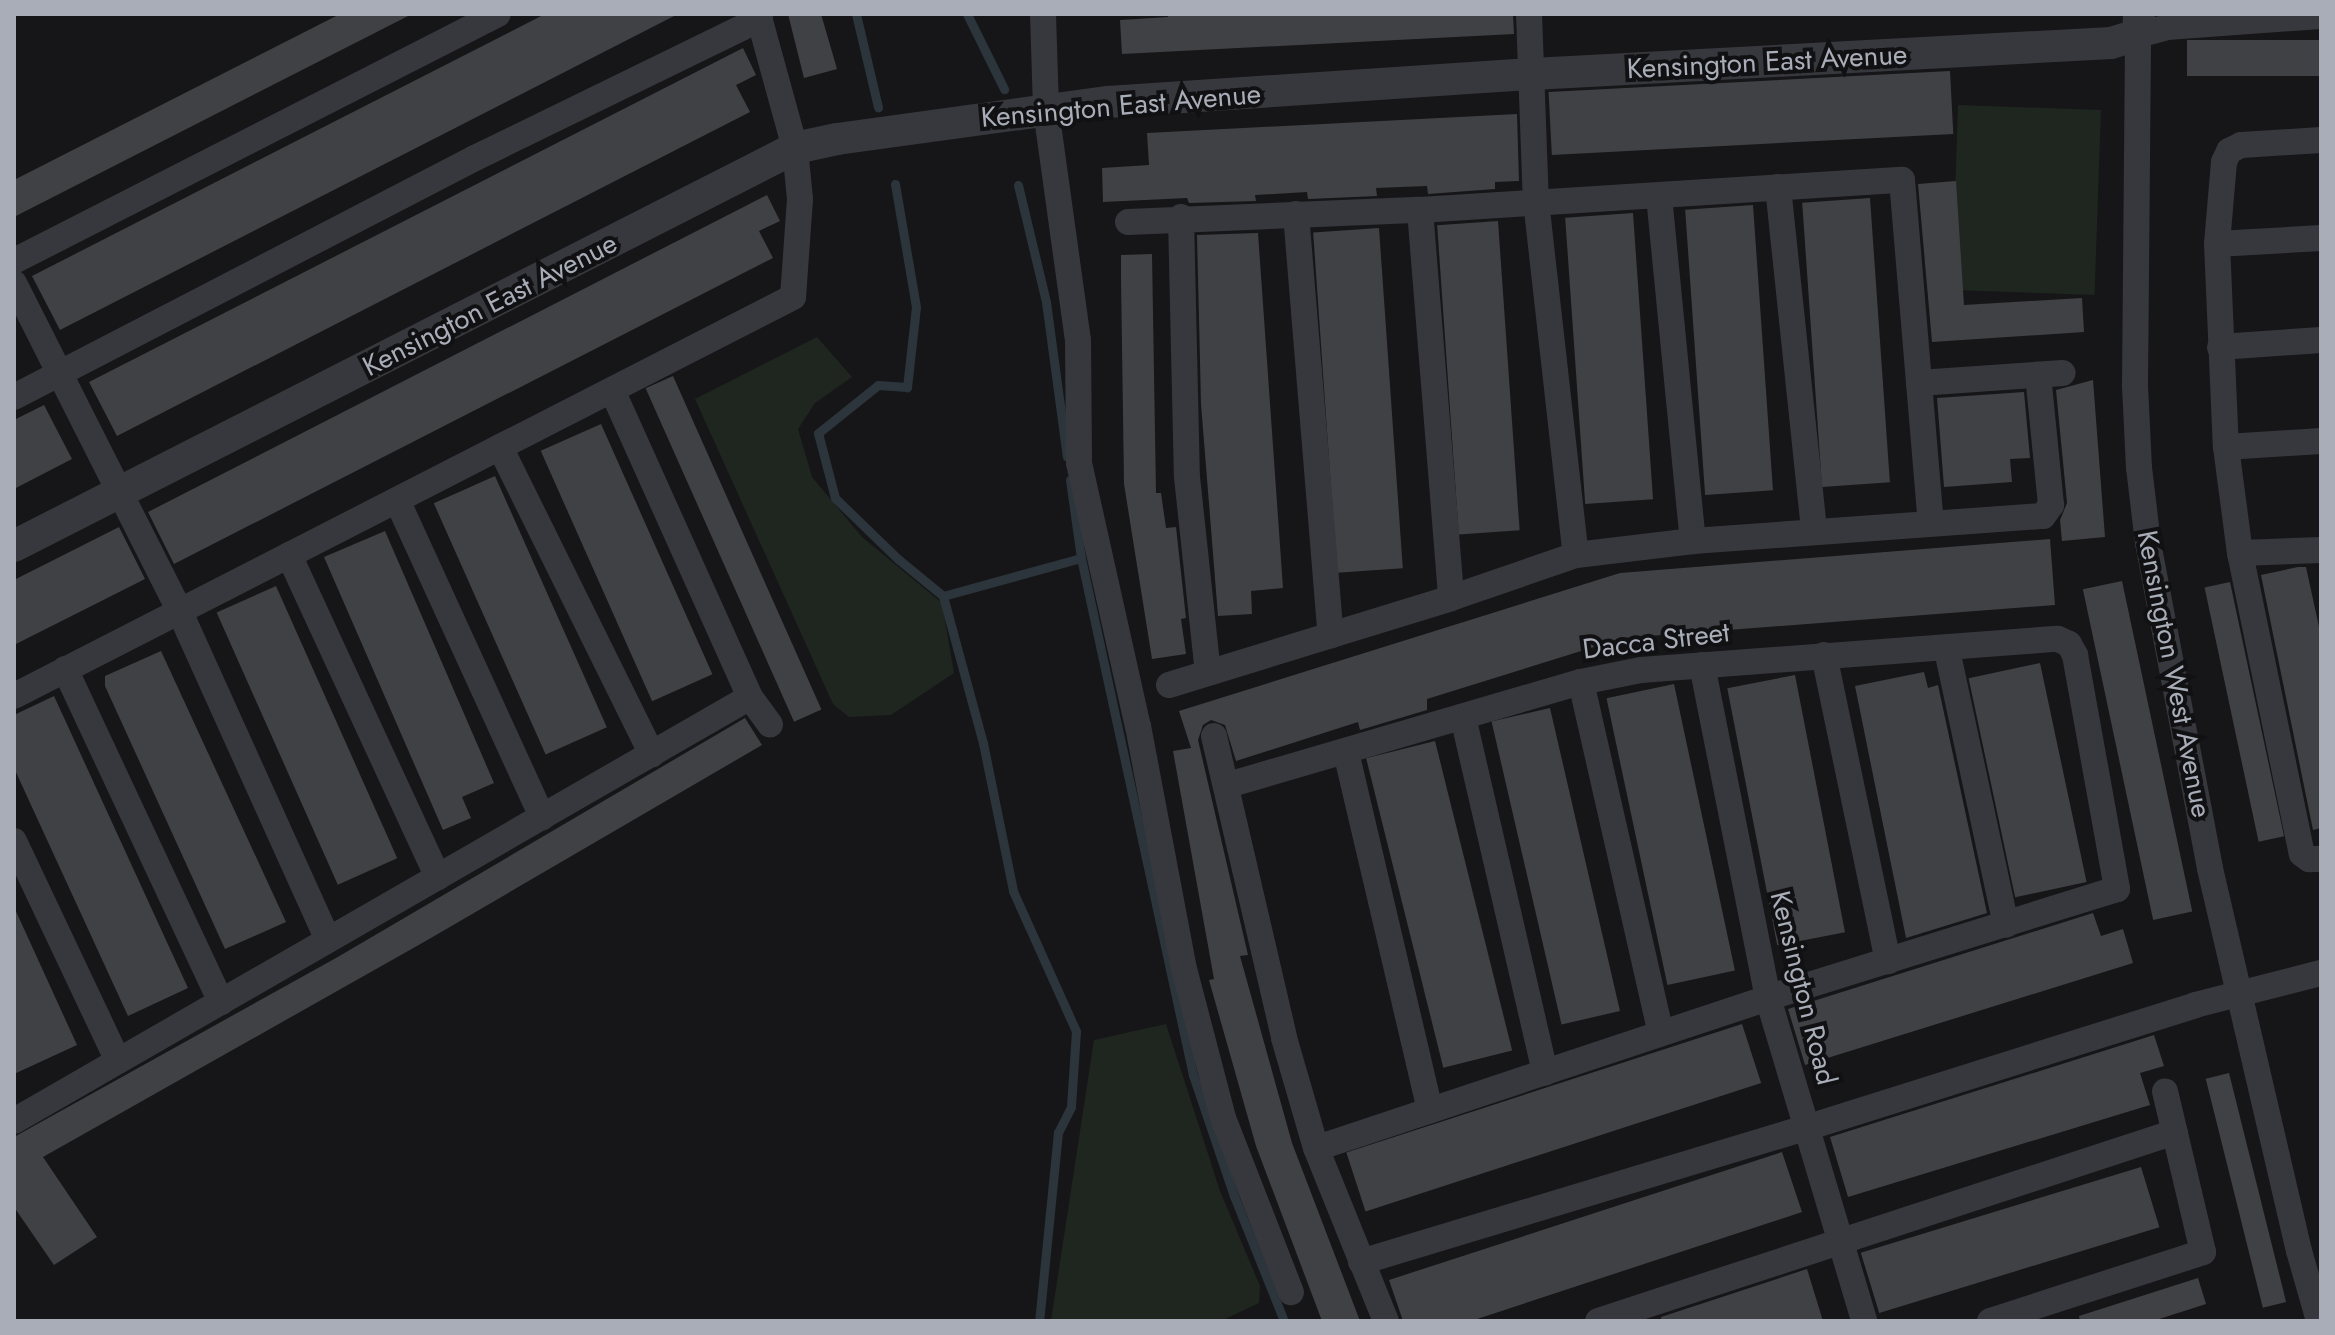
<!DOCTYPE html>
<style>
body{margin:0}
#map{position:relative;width:2335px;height:1335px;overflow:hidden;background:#161618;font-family:Jost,sans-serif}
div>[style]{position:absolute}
.green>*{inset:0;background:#1e261f;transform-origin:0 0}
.stream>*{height:9px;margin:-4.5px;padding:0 4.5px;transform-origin:4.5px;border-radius:4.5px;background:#2c353c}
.building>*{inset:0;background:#404145;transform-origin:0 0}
.minor>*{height:26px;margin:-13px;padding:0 13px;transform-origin:13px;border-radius:13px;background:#37383d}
.tertiary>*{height:32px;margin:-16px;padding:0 16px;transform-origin:16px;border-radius:16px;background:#37383d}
span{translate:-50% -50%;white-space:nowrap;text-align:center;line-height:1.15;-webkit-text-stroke:8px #111113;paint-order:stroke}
.street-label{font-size:28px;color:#a8adb8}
.frame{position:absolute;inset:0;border:16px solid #a8adb8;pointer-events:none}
</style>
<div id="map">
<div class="green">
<i style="left:2101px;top:110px;width:185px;height:143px;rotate:92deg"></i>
<i style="clip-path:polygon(817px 337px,852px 377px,815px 403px,798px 429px,812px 477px,862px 537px,942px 603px,954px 673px,891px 715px,849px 717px,833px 704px,695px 399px)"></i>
<i style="clip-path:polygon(1166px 1024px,1220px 1191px,1260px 1286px,1259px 1303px,1221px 1321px,1051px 1321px,1094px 1040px)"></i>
</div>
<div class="stream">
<i style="left:856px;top:14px;width:96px;rotate:76.7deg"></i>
<i style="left:967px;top:14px;width:84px;rotate:63.7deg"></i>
<i style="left:895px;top:184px;width:125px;rotate:80.3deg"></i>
<i style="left:916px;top:307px;width:81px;rotate:96.4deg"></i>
<i style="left:907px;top:387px;width:29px;rotate:-176deg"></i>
<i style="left:878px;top:385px;width:77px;rotate:141.3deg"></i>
<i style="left:818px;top:433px;width:67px;rotate:75.3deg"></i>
<i style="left:835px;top:498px;width:88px;rotate:44.1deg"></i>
<i style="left:898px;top:559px;width:58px;rotate:39.4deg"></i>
<i style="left:943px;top:596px;width:152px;rotate:74.8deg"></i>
<i style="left:983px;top:743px;width:151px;rotate:78.5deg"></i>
<i style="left:1013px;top:891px;width:154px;rotate:65.8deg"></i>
<i style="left:1076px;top:1031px;width:76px;rotate:93.8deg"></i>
<i style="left:1071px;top:1107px;width:28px;rotate:117deg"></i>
<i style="left:1058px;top:1132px;width:190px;rotate:95.7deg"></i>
<i style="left:1018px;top:185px;width:120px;rotate:76.5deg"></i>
<i style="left:1046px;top:302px;width:156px;rotate:82.3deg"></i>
<i style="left:1081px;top:558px;width:529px;rotate:77.78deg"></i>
<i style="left:1193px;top:1075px;width:128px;rotate:71.3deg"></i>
<i style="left:1234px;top:1196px;width:135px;rotate:68.2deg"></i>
<i style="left:943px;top:596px;width:143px;rotate:-15.4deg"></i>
<i style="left:1081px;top:558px;width:79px;rotate:-98deg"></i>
</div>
<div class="building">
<i style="clip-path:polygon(340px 14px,412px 14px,14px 217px,14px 180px)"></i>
<i style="clip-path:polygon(545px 14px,678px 14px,60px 330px,32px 276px)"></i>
<i style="clip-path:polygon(788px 14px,821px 14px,837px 69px,804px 78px)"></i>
<i style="clip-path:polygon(1167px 14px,1513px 14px,1514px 34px,1122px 54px,1120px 20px,1168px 17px)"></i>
<i style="left:2321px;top:40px;width:36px;height:134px;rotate:90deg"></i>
<i style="clip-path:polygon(743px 48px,756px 75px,736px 85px,750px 112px,117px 436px,89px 382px)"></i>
<i style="left:1950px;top:71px;width:63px;height:402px;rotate:87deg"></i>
<i style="clip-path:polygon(1517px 114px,1519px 181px,1495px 182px,1495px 189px,1428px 194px,1427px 186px,1376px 188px,1377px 196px,1308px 199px,1307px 192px,1255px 195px,1256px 201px,1189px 203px,1187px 198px,1103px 202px,1102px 168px,1149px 165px,1147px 133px)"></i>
<i style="clip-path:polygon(1956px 181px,1964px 305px,2082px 298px,2084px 332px,1932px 342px,1918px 184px)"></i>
<i style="clip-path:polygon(767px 195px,780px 221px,759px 231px,773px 258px,174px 564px,148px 512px)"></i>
<i style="left:1870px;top:198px;width:285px;height:68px;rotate:86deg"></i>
<i style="left:1753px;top:205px;width:286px;height:68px;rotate:86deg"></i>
<i style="left:1633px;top:213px;width:287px;height:68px;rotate:86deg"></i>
<i style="left:1498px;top:221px;width:310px;height:61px;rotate:86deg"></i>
<i style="left:1379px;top:228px;width:341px;height:66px;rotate:86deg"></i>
<i style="clip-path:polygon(1258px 233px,1283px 588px,1251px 591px,1252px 614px,1218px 616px,1201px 404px,1197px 235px)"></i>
<i style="clip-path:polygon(1152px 254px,1156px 493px,1161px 493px,1166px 528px,1176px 527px,1186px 618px,1181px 619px,1186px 654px,1152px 659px,1124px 484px,1121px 278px,1121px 255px)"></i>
<i style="left:673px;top:376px;width:365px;height:30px;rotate:66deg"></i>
<i style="clip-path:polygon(2093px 380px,2105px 537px,2062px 541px,2060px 520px,2067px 503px,2056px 390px)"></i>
<i style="clip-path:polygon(2024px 392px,2030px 458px,2010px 459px,2012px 482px,1944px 487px,1937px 398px)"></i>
<i style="clip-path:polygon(44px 405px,72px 459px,14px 489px,14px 420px)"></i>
<i style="left:601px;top:424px;width:274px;height:66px;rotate:66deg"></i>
<i style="left:495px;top:476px;width:275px;height:67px;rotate:66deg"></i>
<i style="clip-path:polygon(119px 527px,145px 579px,14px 645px,14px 580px)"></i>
<i style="clip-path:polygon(385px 531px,494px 783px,462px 797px,471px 818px,443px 830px,324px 557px)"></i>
<i style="clip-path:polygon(2050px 539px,2055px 605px,1623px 638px,1427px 699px,1427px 710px,1360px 730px,1358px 722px,1236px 761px,1225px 725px,1211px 720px,1203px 725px,1198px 740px,1248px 955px,1240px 956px,1292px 1143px,1360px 1321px,1322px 1321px,1256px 1146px,1209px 980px,1214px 979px,1173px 751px,1191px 748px,1179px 711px,1620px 573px)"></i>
<i style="clip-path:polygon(2298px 567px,2306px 567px,2321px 636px,2321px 828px,2313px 830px,2261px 575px)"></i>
<i style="left:2122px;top:581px;width:338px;height:40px;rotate:78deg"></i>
<i style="left:2230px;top:582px;width:260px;height:26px;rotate:78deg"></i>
<i style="left:276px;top:586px;width:298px;height:65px;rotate:66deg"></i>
<i style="clip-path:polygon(161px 651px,286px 922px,225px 949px,105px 686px,105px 676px)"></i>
<i style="left:2040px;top:663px;width:224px;height:73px;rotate:78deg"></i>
<i style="clip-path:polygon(1924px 672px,1928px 688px,1938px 685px,1987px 913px,1906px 938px,1855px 686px)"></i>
<i style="left:1795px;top:675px;width:262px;height:69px;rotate:79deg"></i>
<i style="left:1674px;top:684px;width:293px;height:69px;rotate:78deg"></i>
<i style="clip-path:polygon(54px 696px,188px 988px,128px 1016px,14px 768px,14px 715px)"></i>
<i style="left:1550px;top:708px;width:311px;height:60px;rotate:77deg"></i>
<i style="clip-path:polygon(745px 718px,762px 745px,424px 942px,43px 1157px,97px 1237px,54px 1265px,14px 1207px,14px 1137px,336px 958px)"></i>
<i style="left:1435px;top:741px;width:319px;height:71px;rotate:76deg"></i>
<i style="clip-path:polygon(14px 907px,77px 1045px,14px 1074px)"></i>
<i style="clip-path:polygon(2093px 913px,2101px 936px,2123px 929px,2133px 963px,1805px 1065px,1788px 1009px)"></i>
<i style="left:1742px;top:1024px;width:62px;height:416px;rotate:72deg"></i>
<i style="clip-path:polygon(2154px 1035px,2164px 1066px,2140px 1073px,2150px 1105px,1848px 1197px,1830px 1137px)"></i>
<i style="left:2229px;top:1073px;width:236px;height:24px;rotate:76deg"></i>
<i style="clip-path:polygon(1782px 1152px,1802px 1212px,1471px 1321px,1403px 1321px,1389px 1280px)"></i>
<i style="left:2141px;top:1167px;width:63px;height:293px;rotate:73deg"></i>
<i style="clip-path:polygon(1807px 1269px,1823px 1321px,1661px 1321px,1661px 1317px)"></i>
<i style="clip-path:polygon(2198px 1278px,2206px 1304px,2153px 1321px,2080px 1321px,2079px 1316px)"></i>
</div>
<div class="minor">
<i style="left:1043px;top:14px;width:96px;rotate:88.2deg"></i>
<i style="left:1046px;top:110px;width:232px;rotate:82.1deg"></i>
<i style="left:1078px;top:340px;width:123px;rotate:89.5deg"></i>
<i style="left:1079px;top:463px;width:270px;rotate:77.4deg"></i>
<i style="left:1138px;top:726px;width:247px;rotate:79.3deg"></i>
<i style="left:1184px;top:969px;width:154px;rotate:75.3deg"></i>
<i style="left:1223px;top:1118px;width:187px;rotate:68.7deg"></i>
<i style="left:1529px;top:14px;width:187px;rotate:87.9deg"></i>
<i style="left:1536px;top:201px;width:356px;rotate:83.6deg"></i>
<i style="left:2321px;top:140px;width:80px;rotate:176.4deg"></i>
<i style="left:2241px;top:145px;width:13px;rotate:153deg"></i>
<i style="left:2229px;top:151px;width:12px;rotate:114deg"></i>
<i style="left:2224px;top:162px;width:82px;rotate:94.9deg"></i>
<i style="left:2217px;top:244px;width:203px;rotate:87.5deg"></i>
<i style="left:2226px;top:447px;width:107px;rotate:82.5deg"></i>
<i style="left:2240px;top:553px;width:307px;rotate:78.4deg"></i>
<i style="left:2302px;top:854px;width:9px;rotate:36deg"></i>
<i style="left:2309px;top:859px;width:12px"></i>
<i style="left:1778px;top:187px;width:346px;rotate:84deg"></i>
<i style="left:1659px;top:196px;width:347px;rotate:84.4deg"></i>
<i style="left:1420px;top:210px;width:389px;rotate:85.4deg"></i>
<i style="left:1296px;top:214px;width:423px;rotate:85.3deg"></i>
<i style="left:1181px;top:217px;width:260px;rotate:88.7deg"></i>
<i style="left:1187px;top:477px;width:197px;rotate:83.9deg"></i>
<i style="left:1128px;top:222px;width:292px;rotate:-2.4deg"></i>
<i style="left:1420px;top:210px;width:483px;rotate:-3.6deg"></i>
<i style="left:1902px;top:180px;width:344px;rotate:85.2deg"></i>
<i style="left:2217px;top:244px;width:104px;rotate:-3.3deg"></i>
<i style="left:14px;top:261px;width:543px;rotate:-27.04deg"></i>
<i style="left:14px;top:283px;width:366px;rotate:63.2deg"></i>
<i style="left:179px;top:610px;width:362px;rotate:65.7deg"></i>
<i style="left:2220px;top:347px;width:101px;rotate:-4deg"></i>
<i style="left:1919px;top:383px;width:144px;rotate:-4deg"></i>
<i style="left:612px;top:390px;width:337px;rotate:65.8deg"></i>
<i style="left:750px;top:697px;width:34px;rotate:54deg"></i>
<i style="left:14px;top:397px;width:519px;rotate:-27.4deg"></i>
<i style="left:475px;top:158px;width:317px;rotate:-26deg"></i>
<i style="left:500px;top:447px;width:343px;rotate:63.7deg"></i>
<i style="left:2226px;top:447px;width:95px;rotate:-3.6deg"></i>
<i style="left:397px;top:500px;width:349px;rotate:65.4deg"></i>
<i style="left:2240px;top:553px;width:81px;rotate:-2.1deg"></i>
<i style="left:289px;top:555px;width:355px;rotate:65.2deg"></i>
<i style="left:1947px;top:650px;width:281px;rotate:77.9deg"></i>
<i style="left:1824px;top:655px;width:313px;rotate:78.2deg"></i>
<i style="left:1702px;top:665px;width:339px;rotate:78.8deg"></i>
<i style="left:1768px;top:998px;width:337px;rotate:73.4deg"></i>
<i style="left:65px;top:669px;width:368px;rotate:64.9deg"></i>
<i style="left:1581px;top:682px;width:360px;rotate:77.2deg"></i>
<i style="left:1169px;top:685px;width:295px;rotate:-17.1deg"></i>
<i style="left:1451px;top:598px;width:132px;rotate:-19deg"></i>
<i style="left:1576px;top:555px;width:118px;rotate:-6.8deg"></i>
<i style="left:1693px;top:541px;width:351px;rotate:-4.1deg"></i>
<i style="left:2043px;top:516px;width:14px;rotate:-54deg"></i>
<i style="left:2051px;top:505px;width:131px;rotate:-95.7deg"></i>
<i style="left:14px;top:696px;width:875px;rotate:-27.12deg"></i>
<i style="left:793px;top:297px;width:98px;rotate:-85.9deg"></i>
<i style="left:800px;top:199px;width:51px;rotate:-95.6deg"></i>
<i style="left:795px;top:148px;width:139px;rotate:-105.4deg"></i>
<i style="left:1463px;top:717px;width:365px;rotate:77deg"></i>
<i style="left:1214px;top:736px;width:310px;rotate:76.9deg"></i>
<i style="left:1284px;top:1038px;width:115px;rotate:73.8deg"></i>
<i style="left:1316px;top:1148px;width:187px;rotate:68deg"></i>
<i style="left:1346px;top:752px;width:368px;rotate:76.8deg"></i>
<i style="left:1228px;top:785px;width:368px;rotate:-16.3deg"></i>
<i style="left:1581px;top:682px;width:61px;rotate:-11.3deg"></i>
<i style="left:1641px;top:670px;width:418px;rotate:-4.3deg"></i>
<i style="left:2058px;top:639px;width:12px;rotate:24deg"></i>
<i style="left:2069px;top:644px;width:13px;rotate:61deg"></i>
<i style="left:2075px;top:655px;width:238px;rotate:79.8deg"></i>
<i style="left:2117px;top:889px;width:366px;rotate:162.7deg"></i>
<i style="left:1768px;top:998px;width:476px;rotate:161.6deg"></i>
<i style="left:14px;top:841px;width:243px;rotate:64.7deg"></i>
<i style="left:14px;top:1121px;width:849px;rotate:-29.95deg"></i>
<i style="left:1361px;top:1262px;width:465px;rotate:-16.8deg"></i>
<i style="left:1806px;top:1128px;width:408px;rotate:-17.5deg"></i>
<i style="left:2195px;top:1005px;width:130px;rotate:-14.3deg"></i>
<i style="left:1598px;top:1321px;width:607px;rotate:-18.14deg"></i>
<i style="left:1990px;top:1321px;width:224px;rotate:-17.9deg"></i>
<i style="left:2203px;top:1252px;width:165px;rotate:-103.3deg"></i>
<i style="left:2319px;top:1321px;width:73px;rotate:-105.9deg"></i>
<i style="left:2299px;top:1251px;width:393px;rotate:-103.1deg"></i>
<i style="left:2210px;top:868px;width:331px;rotate:-100.8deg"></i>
<i style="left:2148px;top:543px;width:76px;rotate:-96.8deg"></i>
<i style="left:2139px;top:468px;width:82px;rotate:-92.8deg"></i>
<i style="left:2135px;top:386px;width:351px;rotate:-89.5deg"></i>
<i style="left:2138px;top:35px;width:30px;rotate:-15deg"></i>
<i style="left:2167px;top:27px;width:154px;rotate:-4.1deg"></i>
</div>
<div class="tertiary">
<i style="left:14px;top:546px;width:877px;rotate:-27deg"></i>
<i style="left:795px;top:148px;width:43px;rotate:-12.1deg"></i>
<i style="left:837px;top:139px;width:274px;rotate:-7.8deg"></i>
<i style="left:1108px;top:102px;width:426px;rotate:-3.8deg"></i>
<i style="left:1533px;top:74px;width:579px;rotate:-3.07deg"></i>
<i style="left:2111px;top:43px;width:28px;rotate:-17deg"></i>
<i style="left:2138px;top:35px;width:21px;rotate:-87deg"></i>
</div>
<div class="street-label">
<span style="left:1767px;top:62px;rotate:-3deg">Kensington East Avenue</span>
<span style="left:1121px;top:106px;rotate:-5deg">Kensington East Avenue</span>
<span style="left:490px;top:305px;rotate:-27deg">Kensington East Avenue</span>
<span style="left:1656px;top:641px;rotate:-7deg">Dacca Street</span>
<span style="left:2174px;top:674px;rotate:79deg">Kensington West Avenue</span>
<span style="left:1803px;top:988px;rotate:76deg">Kensington Road</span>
</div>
<div class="frame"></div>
</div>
